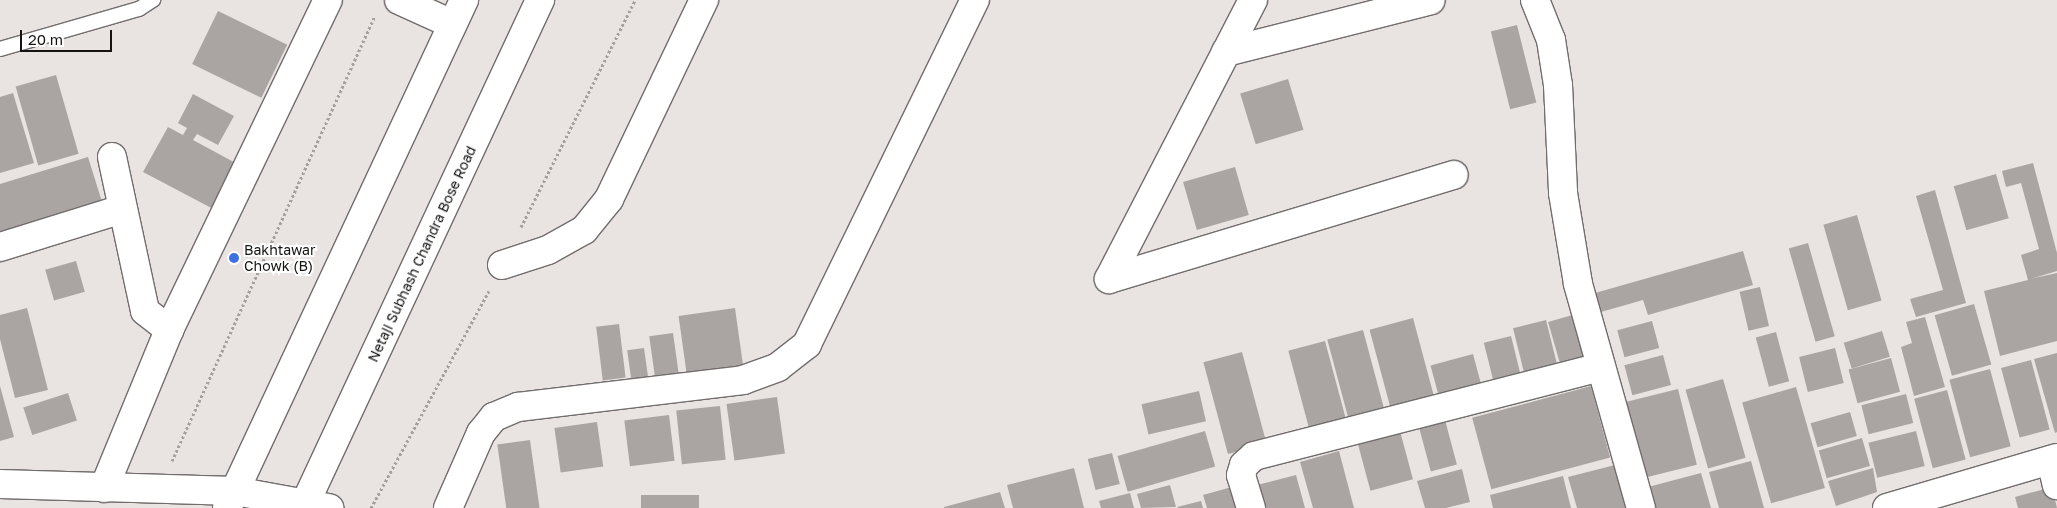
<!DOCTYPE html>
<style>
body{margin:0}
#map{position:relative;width:2057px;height:508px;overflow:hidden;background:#e9e4e2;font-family:"Golos Text",sans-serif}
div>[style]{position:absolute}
.building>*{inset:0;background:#aaa5a3;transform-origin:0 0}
.path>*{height:3px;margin-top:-1.5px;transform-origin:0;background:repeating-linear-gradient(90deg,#a4a09f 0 2.5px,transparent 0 5px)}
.roads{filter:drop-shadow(1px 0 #716d6b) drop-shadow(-1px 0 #716d6b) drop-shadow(0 1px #716d6b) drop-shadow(0 -1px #716d6b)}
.lane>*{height:14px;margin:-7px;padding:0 7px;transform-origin:7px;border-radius:7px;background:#fff}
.street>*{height:28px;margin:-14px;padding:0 14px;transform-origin:14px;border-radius:14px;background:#fff}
.secondary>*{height:28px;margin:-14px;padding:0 14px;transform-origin:14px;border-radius:14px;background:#fff}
.dots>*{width:14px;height:14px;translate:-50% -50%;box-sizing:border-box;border:2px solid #fff;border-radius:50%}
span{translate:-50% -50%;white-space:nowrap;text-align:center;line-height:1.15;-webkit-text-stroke:4px #fff;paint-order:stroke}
.poi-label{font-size:14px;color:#151413}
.left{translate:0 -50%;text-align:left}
.street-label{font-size:14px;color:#151413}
.scale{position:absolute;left:20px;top:30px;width:92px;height:22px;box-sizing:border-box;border:2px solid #151413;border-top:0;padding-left:6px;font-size:15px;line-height:18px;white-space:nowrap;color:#151413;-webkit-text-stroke:4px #fff;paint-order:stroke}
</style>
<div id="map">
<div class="building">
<i style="left:218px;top:11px;width:77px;height:59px;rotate:26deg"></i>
<i style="left:1517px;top:25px;width:80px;height:27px;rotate:76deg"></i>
<i style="left:56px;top:75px;width:82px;height:42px;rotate:74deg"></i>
<i style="left:1288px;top:79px;width:53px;height:50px;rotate:73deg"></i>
<i style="clip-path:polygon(13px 93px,34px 163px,0 173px,0 97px)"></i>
<i style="clip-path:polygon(193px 94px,234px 116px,218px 145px,197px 134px,193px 140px,243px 167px,219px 212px,143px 172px,168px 127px,183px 135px,187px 128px,178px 123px)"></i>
<i style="clip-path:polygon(88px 157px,103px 205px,0 237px,0 184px)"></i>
<i style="clip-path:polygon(2033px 163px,2057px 253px,2057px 271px,2030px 279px,2057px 273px,2057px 341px,2000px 356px,1984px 291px,2028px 280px,2021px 255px,2039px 249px,2021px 183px,2006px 187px,2002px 171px)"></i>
<i style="left:1235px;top:167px;width:50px;height:54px;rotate:74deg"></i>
<i style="left:1996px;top:174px;width:46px;height:44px;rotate:74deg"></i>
<i style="clip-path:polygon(1935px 190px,1966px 303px,1916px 317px,1910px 299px,1943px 290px,1916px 196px)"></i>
<i style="left:1857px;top:215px;width:89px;height:35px;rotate:74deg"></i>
<i style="left:1808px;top:243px;width:97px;height:20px;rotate:74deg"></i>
<i style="clip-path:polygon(1743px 251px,1753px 285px,1648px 315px,1643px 300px,1601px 312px,1595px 293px)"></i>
<i style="left:76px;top:261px;width:32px;height:32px;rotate:74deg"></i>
<i style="left:1760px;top:287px;width:40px;height:21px;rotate:77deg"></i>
<i style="left:1974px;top:304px;width:63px;height:41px;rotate:74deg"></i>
<i style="clip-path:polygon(27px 308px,48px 390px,15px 398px,0 339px,0 315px)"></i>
<i style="left:735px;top:308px;width:68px;height:57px;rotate:82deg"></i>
<i style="left:1576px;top:314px;width:48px;height:29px;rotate:74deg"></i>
<i style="clip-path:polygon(1925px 317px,1945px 387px,1914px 396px,1901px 347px,1912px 343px,1906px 322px)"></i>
<i style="left:1413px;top:318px;width:90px;height:45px;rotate:75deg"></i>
<i style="left:1546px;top:320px;width:53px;height:34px;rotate:76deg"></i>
<i style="left:1652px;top:321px;width:28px;height:36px;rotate:75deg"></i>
<i style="left:619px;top:324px;width:54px;height:23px;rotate:83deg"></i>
<i style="left:1363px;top:330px;width:88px;height:37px;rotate:75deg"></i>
<i style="left:1882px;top:331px;width:27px;height:40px;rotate:73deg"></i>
<i style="left:1776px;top:332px;width:51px;height:21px;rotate:75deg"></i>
<i style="left:673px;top:333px;width:52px;height:24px;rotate:82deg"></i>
<i style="left:1511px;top:336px;width:45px;height:28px;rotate:76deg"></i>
<i style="left:1325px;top:341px;width:90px;height:38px;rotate:75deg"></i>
<i style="left:644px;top:348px;width:37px;height:17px;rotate:82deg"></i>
<i style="left:1835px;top:348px;width:36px;height:37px;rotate:76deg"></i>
<i style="left:1242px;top:352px;width:95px;height:40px;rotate:75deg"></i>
<i style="clip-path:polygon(2057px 353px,2057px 432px,2055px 433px,2034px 359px)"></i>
<i style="left:1473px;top:354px;width:39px;height:44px;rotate:75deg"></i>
<i style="left:1663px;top:355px;width:31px;height:40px;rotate:75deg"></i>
<i style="left:1891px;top:358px;width:35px;height:44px;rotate:75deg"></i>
<i style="left:2031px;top:360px;width:72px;height:31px;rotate:75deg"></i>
<i style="left:1990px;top:369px;width:80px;height:42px;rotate:75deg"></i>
<i style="left:1723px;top:379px;width:82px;height:39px;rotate:74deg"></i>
<i style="clip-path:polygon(0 386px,14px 437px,0 441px)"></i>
<i style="left:1591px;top:386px;width:74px;height:123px;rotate:75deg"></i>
<i style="left:1796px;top:387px;width:105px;height:56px;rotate:74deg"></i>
<i style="left:1678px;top:389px;width:78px;height:53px;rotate:76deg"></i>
<i style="left:1947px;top:390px;width:72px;height:34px;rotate:75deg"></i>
<i style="left:1199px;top:391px;width:31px;height:59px;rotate:77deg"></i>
<i style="left:68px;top:393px;width:29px;height:47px;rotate:72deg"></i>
<i style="left:1906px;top:394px;width:30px;height:46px;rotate:76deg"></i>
<i style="left:777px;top:397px;width:57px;height:51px;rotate:82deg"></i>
<i style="left:720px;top:406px;width:54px;height:44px;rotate:84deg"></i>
<i style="left:1850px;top:412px;width:25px;height:41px;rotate:74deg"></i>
<i style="left:669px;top:415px;width:46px;height:45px;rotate:83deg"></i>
<i style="left:1445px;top:420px;width:46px;height:27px;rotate:75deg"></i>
<i style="left:597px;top:422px;width:45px;height:43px;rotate:82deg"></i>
<i style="left:1205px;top:431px;width:37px;height:91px;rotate:74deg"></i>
<i style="left:1400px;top:431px;width:50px;height:44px;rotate:75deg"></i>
<i style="left:1916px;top:431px;width:36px;height:49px;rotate:76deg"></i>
<i style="left:1862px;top:438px;width:29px;height:45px;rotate:74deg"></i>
<i style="left:530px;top:440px;width:69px;height:33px;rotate:82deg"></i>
<i style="clip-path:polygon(1339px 451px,1354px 508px,1313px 508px,1300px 462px)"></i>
<i style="left:1112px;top:453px;width:32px;height:25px;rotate:76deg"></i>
<i style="clip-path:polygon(1751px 461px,1764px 508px,1719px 508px,1709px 472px)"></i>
<i style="clip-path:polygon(1615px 465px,1627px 508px,1577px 508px,1568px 477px)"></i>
<i style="clip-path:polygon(1074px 468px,1084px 508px,1013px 508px,1007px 485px)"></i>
<i style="clip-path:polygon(1873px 468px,1877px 492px,1836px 506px,1828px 481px)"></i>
<i style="clip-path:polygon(1462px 469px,1470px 502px,1446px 508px,1425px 508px,1417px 481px)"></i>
<i style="clip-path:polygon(1701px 473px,1711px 508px,1653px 508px,1648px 487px)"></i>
<i style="clip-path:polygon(1296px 475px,1305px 508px,1263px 508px,1257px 485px)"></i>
<i style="clip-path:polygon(1563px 476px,1571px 508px,1493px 508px,1490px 495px)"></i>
<i style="clip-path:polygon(1170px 485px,1176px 507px,1141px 508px,1137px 494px)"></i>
<i style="clip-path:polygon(1239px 485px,1246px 508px,1207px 508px,1203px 495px)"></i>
<i style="clip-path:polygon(2052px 487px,2057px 508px,2018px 508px,2015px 497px)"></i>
<i style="clip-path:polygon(1000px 492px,1005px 508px,944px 508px,944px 507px)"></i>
<i style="clip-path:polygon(1130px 493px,1134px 508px,1101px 508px,1099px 501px)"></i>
<i style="left:641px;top:495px;width:58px;height:13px"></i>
<i style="clip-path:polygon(1201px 501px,1203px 508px,1178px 508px,1177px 507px)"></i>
</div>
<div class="path">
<i style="left:521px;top:227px;width:254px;rotate:-63.3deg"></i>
<i style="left:172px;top:461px;width:489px;rotate:-65.5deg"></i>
<i style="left:371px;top:508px;width:247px;rotate:-61.5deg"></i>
</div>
<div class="roads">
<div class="lane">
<i style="left:0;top:49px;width:145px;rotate:-16.1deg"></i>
<i style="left:139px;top:9px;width:17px;rotate:-33deg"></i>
</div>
<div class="street">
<i style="left:399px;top:0;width:58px;rotate:24.4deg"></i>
<i style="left:1535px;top:0;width:43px;rotate:68.2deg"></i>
<i style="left:1551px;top:40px;width:46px;rotate:81.2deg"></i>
<i style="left:1558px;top:85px;width:108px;rotate:87.3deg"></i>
<i style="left:1563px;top:193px;width:92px;rotate:80.6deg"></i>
<i style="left:1578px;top:284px;width:233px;rotate:74.3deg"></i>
<i style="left:1226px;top:52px;width:211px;rotate:-14.2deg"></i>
<i style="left:112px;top:157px;width:157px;rotate:77.9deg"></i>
<i style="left:145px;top:311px;width:31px;rotate:38deg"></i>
<i style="left:0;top:247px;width:128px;rotate:-17.3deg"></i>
<i style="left:502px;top:265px;width:48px;rotate:-18.1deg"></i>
<i style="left:548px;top:250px;width:41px;rotate:-29.1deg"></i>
<i style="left:584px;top:230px;width:40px;rotate:-51deg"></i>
<i style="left:609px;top:199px;width:221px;rotate:-64.5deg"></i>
<i style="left:1109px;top:279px;width:360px;rotate:-16.8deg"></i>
<i style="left:1109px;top:279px;width:314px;rotate:-62.7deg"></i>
<i style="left:2051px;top:460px;width:26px;rotate:77deg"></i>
<i style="left:0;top:484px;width:235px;rotate:1.7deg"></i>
<i style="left:235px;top:491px;width:96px;rotate:10.3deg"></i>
<i style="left:104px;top:488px;width:171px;rotate:-67.6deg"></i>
<i style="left:169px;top:330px;width:366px;rotate:-64.3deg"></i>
<i style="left:448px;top:508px;width:82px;rotate:-66.3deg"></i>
<i style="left:481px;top:433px;width:21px;rotate:-51deg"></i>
<i style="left:494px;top:417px;width:26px;rotate:-23deg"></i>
<i style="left:518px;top:407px;width:227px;rotate:-6.8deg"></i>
<i style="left:743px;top:380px;width:37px;rotate:-20deg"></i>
<i style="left:778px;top:367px;width:37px;rotate:-38deg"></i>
<i style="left:807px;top:344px;width:383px;rotate:-64deg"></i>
<i style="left:1251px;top:508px;width:34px;rotate:-107deg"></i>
<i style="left:1241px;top:475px;width:10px;rotate:-73deg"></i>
<i style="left:1244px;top:465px;width:13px;rotate:-42deg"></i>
<i style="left:1254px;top:456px;width:357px;rotate:-14.4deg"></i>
<i style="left:1887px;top:508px;width:177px;rotate:-16.4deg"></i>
</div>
<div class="secondary">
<i style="left:227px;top:508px;width:561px;rotate:-64.99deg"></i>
<i style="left:303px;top:508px;width:561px;rotate:-64.99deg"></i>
</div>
</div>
<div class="dots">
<i style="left:234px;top:258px;background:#3a70e0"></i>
</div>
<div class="poi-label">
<span class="left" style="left:244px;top:258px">Bakhtawar<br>Chowk (B)</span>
</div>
<div class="street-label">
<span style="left:422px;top:254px;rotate:-65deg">Netaji Subhash Chandra Bose Road</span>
</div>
<div class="scale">20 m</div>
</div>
